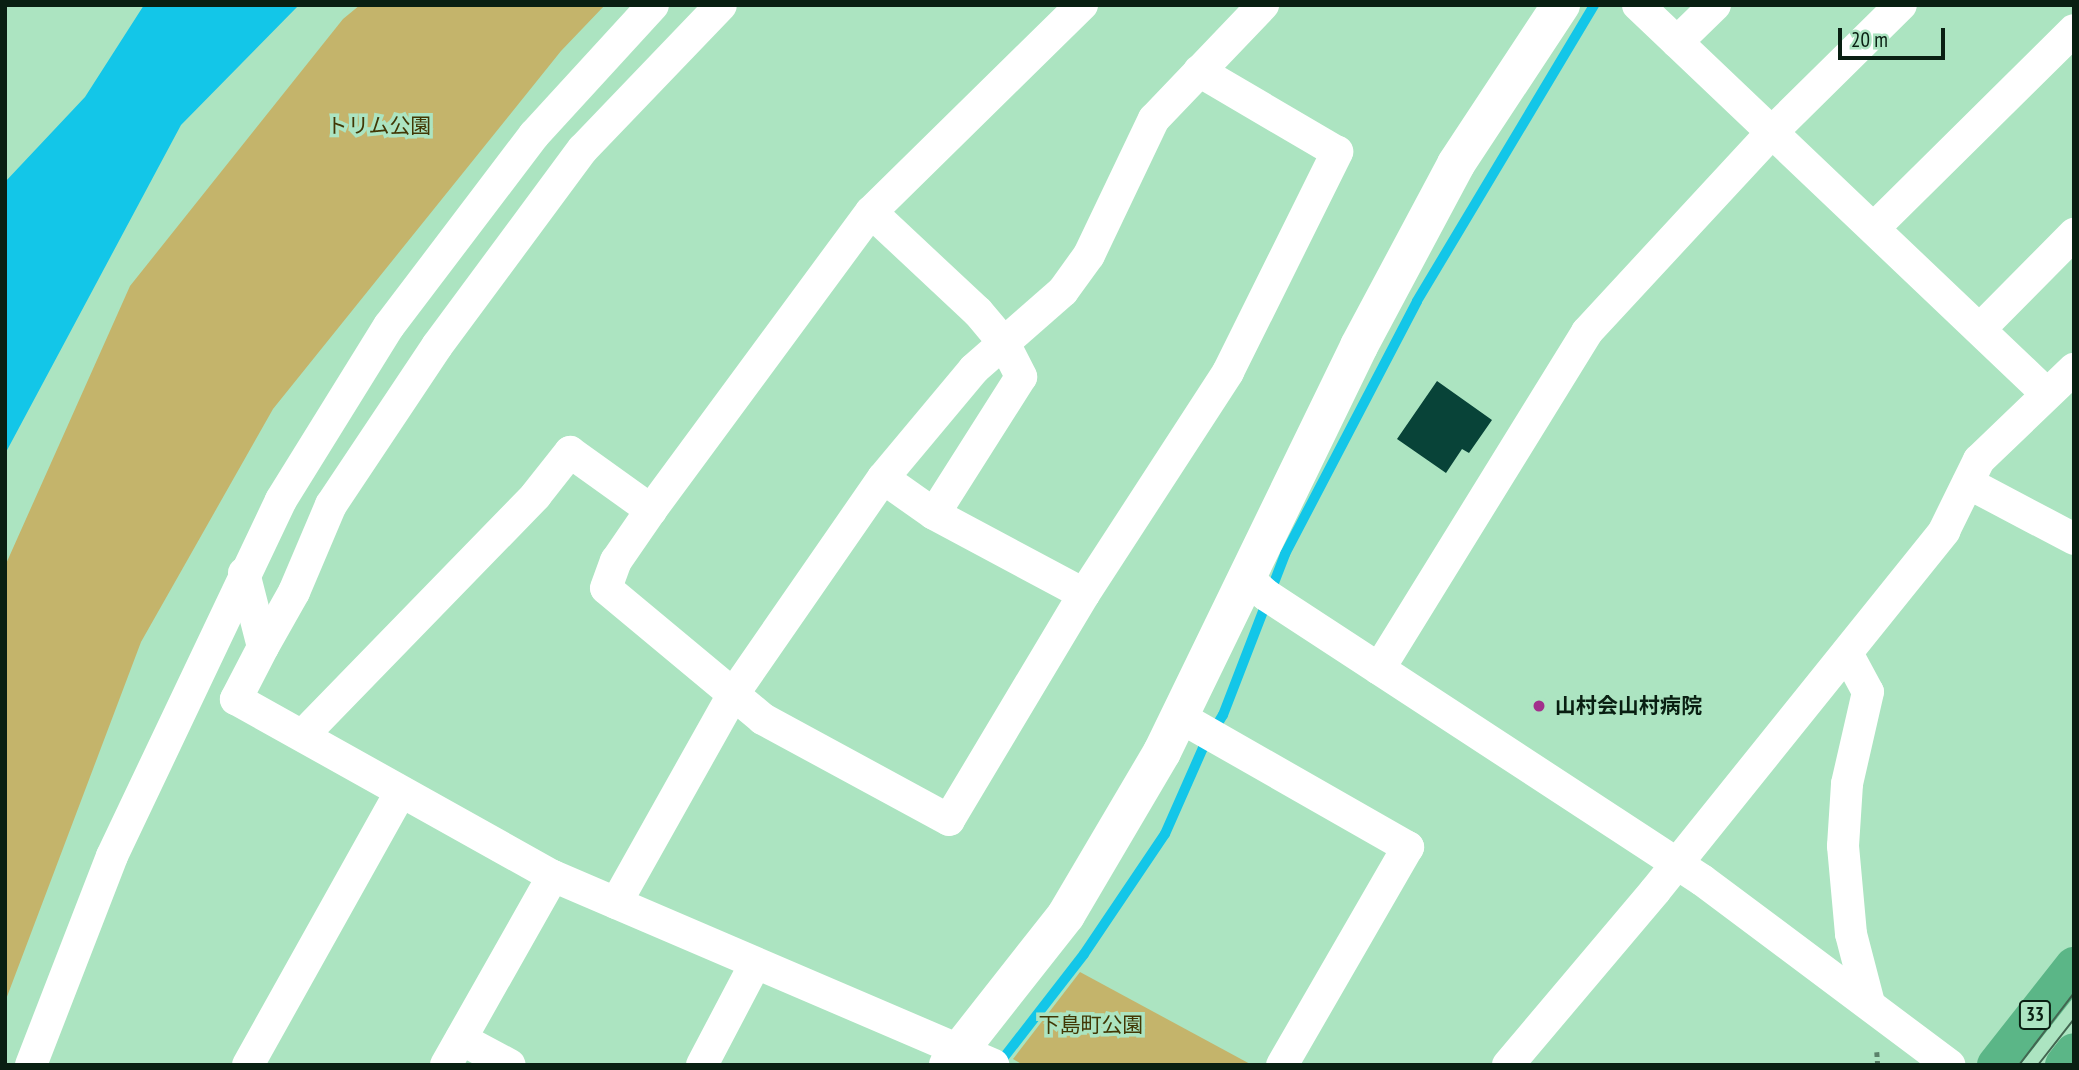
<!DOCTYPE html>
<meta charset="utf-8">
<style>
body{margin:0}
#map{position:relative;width:2079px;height:1070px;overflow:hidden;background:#ace4c1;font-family:"PT Sans Narrow","Noto Sans JP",sans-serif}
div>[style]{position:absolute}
.green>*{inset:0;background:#c4b46b}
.water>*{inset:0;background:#13c6e8}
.stream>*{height:10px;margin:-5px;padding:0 5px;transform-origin:5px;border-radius:5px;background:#13c6e8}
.building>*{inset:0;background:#084338}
.path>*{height:4.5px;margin-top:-2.25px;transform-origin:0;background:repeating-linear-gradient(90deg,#5b826a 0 5px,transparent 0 8.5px)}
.minor>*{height:32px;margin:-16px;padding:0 16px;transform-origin:16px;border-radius:16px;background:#fff}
.tertiary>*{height:38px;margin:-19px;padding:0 19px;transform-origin:19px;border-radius:19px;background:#fff}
.trunk>*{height:38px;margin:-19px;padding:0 19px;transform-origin:19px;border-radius:19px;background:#5bb687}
.tram>*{height:2px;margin:-1px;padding:0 1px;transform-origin:1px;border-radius:1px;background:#436651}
.dots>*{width:19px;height:19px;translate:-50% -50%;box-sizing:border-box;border:4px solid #ace4c1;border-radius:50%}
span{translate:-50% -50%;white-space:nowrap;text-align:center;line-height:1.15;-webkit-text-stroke:7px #ace4c1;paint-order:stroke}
.shield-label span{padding:2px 5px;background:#ace4c1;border:2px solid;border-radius:5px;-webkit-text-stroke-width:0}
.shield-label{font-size:19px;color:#091f12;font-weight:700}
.park-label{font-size:21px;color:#413705}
.poi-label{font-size:21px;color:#091f12;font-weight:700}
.left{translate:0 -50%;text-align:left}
.frame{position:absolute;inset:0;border:7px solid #091f12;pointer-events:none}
.scale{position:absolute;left:1838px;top:28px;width:107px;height:32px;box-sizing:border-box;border:4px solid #091f12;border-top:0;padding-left:9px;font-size:21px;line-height:24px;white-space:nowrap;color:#091f12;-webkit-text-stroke:5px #ace4c1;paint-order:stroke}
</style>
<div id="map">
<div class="green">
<i style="clip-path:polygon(360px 5px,605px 5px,561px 51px,273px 409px,141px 642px,5px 1002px,5px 566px,130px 286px,343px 19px)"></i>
<i style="clip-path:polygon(1080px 972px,1252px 1065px,1023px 1065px,1013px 1059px)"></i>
</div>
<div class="water">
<i style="clip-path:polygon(144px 5px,299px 5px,181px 125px,5px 454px,5px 182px,85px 97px)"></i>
</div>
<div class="stream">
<i style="left:998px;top:1065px;width:140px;rotate:-52.2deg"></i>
<i style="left:1084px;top:954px;width:145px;rotate:-56deg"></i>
<i style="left:1165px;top:834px;width:94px;rotate:-66.2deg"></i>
<i style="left:1203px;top:748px;width:39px;rotate:-59deg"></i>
<i style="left:1223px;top:715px;width:173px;rotate:-68.9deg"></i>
<i style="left:1285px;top:554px;width:285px;rotate:-62.4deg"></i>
<i style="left:1417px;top:301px;width:345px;rotate:-59.1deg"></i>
</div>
<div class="building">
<i style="clip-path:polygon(1437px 381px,1492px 420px,1469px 453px,1462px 449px,1446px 473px,1397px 439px)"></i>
</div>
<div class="path">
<i style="left:1877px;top:1052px;width:13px;rotate:86deg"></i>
</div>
<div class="minor">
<i style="left:1638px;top:5px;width:563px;rotate:43.56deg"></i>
<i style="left:1677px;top:42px;width:53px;rotate:-44.2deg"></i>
<i style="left:871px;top:212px;width:296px;rotate:-44.5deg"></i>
<i style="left:1874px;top:228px;width:281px;rotate:-44.7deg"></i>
<i style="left:1980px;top:329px;width:134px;rotate:-45.3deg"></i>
<i style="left:883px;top:478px;width:62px;rotate:35.2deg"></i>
<i style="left:934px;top:514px;width:170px;rotate:28.1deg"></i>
<i style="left:1084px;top:594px;width:263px;rotate:120.9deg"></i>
<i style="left:949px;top:820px;width:212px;rotate:-151.5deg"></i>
<i style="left:763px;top:719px;width:204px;rotate:-140.2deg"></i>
<i style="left:606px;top:588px;width:29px;rotate:-70deg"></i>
<i style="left:616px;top:561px;width:62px;rotate:-55.5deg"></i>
<i style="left:651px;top:510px;width:370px;rotate:-53.6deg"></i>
<i style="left:871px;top:212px;width:146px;rotate:43.1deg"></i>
<i style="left:978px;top:312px;width:40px;rotate:50deg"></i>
<i style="left:1004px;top:343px;width:38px;rotate:63deg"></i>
<i style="left:1021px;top:377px;width:162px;rotate:122.4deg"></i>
<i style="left:1968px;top:483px;width:120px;rotate:27.8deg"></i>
<i style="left:244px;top:573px;width:76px;rotate:75.6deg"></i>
<i style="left:263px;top:647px;width:59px;rotate:117.4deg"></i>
<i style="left:236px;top:699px;width:363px;rotate:29.2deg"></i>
<i style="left:553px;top:876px;width:479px;rotate:23.2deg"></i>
<i style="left:1245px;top:576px;width:28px;rotate:42deg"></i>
<i style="left:1266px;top:595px;width:521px;rotate:33.17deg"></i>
<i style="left:1702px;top:880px;width:309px;rotate:36.8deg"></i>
<i style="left:1084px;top:594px;width:265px;rotate:-57deg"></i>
<i style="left:1228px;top:372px;width:246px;rotate:-63.6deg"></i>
<i style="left:1337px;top:152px;width:160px;rotate:-149.6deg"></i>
<i style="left:263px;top:647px;width:63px;rotate:-60.6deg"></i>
<i style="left:294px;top:592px;width:95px;rotate:-67deg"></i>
<i style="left:331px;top:505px;width:191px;rotate:-56.3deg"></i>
<i style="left:437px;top:346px;width:245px;rotate:-53.5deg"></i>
<i style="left:583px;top:149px;width:199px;rotate:-46.2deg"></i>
<i style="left:1847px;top:653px;width:44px;rotate:61.7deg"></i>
<i style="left:1868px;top:692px;width:94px;rotate:102.9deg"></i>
<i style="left:1847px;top:784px;width:62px;rotate:93.7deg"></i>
<i style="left:1843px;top:846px;width:88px;rotate:84.8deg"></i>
<i style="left:1851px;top:934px;width:71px;rotate:75.4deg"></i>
<i style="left:1379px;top:669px;width:396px;rotate:-58.3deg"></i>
<i style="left:1587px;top:332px;width:272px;rotate:-47.2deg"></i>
<i style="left:1772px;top:132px;width:181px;rotate:-44.6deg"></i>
<i style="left:1178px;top:716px;width:265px;rotate:29.7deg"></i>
<i style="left:1408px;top:847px;width:252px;rotate:120deg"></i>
<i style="left:303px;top:735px;width:334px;rotate:-45.8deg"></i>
<i style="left:536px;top:495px;width:55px;rotate:-51.7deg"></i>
<i style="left:570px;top:452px;width:100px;rotate:35.6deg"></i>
<i style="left:616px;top:903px;width:237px;rotate:-60.7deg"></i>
<i style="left:732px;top:696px;width:265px;rotate:-55.3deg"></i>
<i style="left:883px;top:478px;width:142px;rotate:-50.1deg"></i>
<i style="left:974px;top:369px;width:118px;rotate:-41.2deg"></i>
<i style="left:1063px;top:291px;width:44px;rotate:-54.2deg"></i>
<i style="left:1089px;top:255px;width:151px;rotate:-64.5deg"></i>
<i style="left:1154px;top:119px;width:158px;rotate:-46.3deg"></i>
<i style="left:461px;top:1039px;width:55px;rotate:28deg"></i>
<i style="left:31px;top:1065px;width:224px;rotate:-68.8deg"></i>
<i style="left:112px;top:856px;width:394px;rotate:-64.6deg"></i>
<i style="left:281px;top:500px;width:205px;rotate:-58.2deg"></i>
<i style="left:389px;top:326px;width:240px;rotate:-52.8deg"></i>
<i style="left:534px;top:135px;width:176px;rotate:-47.5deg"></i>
<i style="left:248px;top:1065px;width:312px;rotate:-60.8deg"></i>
<i style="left:446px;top:1065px;width:217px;rotate:-60.5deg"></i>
<i style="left:702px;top:1065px;width:114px;rotate:-62.3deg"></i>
<i style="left:1508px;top:1065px;width:228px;rotate:-49.8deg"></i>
<i style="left:1655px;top:891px;width:462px;rotate:-51.2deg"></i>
<i style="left:1944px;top:531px;width:79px;rotate:-63.8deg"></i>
<i style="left:1979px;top:460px;width:132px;rotate:-43.8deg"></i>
</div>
<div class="tertiary">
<i style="left:948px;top:1065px;width:191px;rotate:-51.8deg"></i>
<i style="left:1066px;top:915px;width:189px;rotate:-59.5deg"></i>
<i style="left:1162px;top:752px;width:451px;rotate:-64.1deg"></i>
<i style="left:1359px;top:346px;width:206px;rotate:-61.9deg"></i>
<i style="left:1456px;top:164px;width:191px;rotate:-56.6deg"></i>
</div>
<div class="trunk">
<i style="left:1996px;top:1065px;width:126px;rotate:-51.8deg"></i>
<i style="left:2064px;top:1065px;width:16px;rotate:-52deg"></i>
</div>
<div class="tram">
<i style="left:2019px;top:1065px;width:91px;rotate:-52.6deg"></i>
<i style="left:2038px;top:1065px;width:58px;rotate:-52deg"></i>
</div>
<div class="dots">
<i style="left:1539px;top:706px;background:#a2308c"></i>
</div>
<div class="shield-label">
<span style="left:2035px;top:1015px">33</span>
</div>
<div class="park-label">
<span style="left:379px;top:126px">トリム公園</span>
<span style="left:1091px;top:1025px">下島町公園</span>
</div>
<div class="poi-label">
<span class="left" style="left:1555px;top:706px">山村会山村病院</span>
</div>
<div class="frame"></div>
<div class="scale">20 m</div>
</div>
